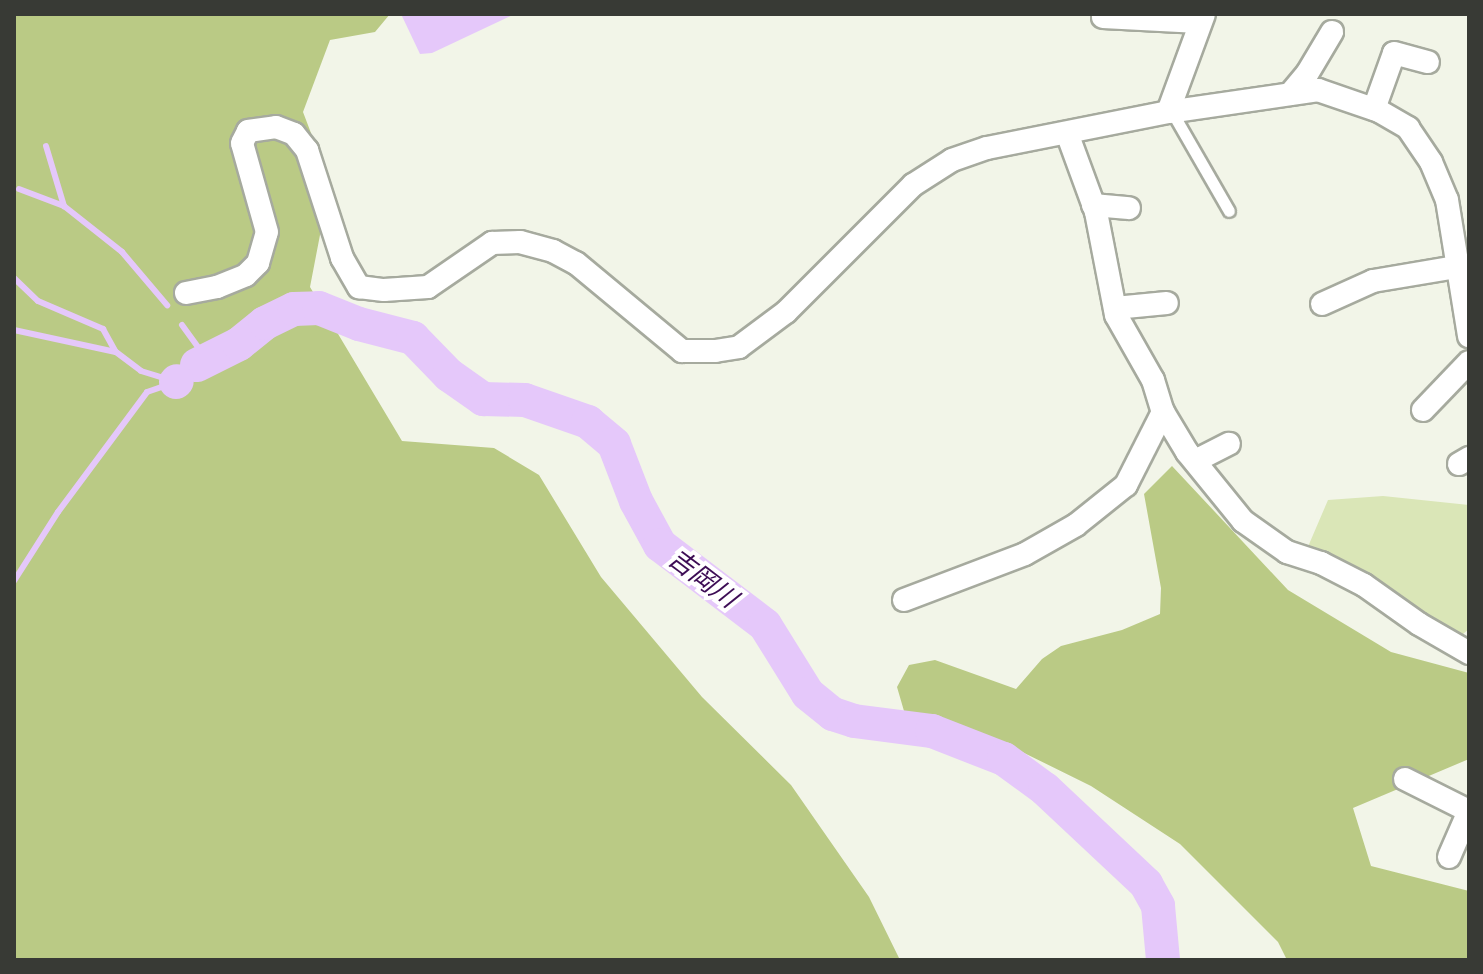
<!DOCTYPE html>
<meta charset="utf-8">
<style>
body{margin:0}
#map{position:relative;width:1483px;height:974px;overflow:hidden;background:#f2f5e8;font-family:"PT Sans Narrow","Noto Sans JP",sans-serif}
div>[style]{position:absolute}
.green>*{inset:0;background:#dae6b7}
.forest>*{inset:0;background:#baca85}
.water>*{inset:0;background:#e5c8fa}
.stream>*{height:6px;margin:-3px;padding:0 3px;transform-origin:3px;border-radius:3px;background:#e5c8fa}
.river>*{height:34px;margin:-17px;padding:0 17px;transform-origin:17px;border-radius:17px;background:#e5c8fa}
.roads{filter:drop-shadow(2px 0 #a6aa9e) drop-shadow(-2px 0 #a6aa9e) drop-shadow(0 2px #a6aa9e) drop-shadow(0 -2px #a6aa9e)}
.service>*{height:11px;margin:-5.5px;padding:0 5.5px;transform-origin:5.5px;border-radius:5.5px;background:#fff}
.minor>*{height:22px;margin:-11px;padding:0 11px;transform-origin:11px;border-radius:11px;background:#fff}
span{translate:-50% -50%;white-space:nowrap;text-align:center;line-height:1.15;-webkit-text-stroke:8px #fff;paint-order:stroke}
.water-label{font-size:26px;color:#3d0d55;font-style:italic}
.frame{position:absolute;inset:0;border:16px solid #383a35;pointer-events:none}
</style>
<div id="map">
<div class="green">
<i style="clip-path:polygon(1383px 496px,1469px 505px,1469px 629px,1457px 639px,1397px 594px,1351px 567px,1307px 549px,1328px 500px)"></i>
</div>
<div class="forest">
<i style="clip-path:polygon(14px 14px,390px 14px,375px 32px,330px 40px,303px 112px,330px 183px,310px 287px,402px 441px,494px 448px,539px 475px,601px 577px,702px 697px,791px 785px,869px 897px,900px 960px,14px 960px)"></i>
<i style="clip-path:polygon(1172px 466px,1288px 590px,1391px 652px,1469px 673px,1469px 759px,1353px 808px,1371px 866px,1469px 891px,1469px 960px,1287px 960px,1278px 942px,1180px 844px,1091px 786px,1008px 745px,947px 735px,904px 711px,897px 687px,909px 665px,935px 660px,1016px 689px,1042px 659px,1061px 646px,1122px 630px,1160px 614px,1161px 588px,1144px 494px)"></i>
</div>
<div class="water">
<i style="clip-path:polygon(401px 14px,515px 14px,432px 53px,420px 54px)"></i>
</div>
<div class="stream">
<i style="left:46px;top:146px;width:63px;rotate:73.3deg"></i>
<i style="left:19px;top:189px;width:48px;rotate:20.7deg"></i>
<i style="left:64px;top:206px;width:74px;rotate:38.4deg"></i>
<i style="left:122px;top:252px;width:70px;rotate:49.7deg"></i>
<i style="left:14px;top:278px;width:33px;rotate:44deg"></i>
<i style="left:38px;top:301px;width:71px;rotate:23.3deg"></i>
<i style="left:103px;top:329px;width:26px;rotate:61deg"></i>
<i style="left:182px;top:325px;width:41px;rotate:54deg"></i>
<i style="left:14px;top:330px;width:104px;rotate:12.2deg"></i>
<i style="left:116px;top:352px;width:31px;rotate:37deg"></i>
<i style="left:141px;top:371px;width:37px;rotate:17deg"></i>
<i style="left:14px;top:581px;width:82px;rotate:-57.5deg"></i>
<i style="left:58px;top:512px;width:149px;rotate:-53.4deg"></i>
<i style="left:147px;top:392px;width:31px;rotate:-19deg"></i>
</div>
<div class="river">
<i style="left:197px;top:365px;width:47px;rotate:-26.6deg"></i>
<i style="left:239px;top:344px;width:33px;rotate:-39deg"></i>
<i style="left:265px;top:323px;width:32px;rotate:-26deg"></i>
<i style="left:294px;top:309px;width:25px;rotate:-2deg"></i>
<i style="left:319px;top:308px;width:43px;rotate:21.8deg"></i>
<i style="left:359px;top:324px;width:56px;rotate:14.5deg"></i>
<i style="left:413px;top:338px;width:52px;rotate:45.8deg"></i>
<i style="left:449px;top:375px;width:42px;rotate:35.2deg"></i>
<i style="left:483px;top:399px;width:42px;rotate:1.4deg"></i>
<i style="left:525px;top:400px;width:67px;rotate:19.2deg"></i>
<i style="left:588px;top:422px;width:34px;rotate:40deg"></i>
<i style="left:614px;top:444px;width:61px;rotate:68.9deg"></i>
<i style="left:636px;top:501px;width:50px;rotate:61.4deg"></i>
<i style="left:660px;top:545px;width:132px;rotate:37.3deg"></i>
<i style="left:765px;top:625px;width:81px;rotate:58.1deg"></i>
<i style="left:808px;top:694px;width:32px;rotate:39deg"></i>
<i style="left:833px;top:714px;width:22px;rotate:18deg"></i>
<i style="left:854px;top:721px;width:79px;rotate:7.3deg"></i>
<i style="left:932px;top:731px;width:77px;rotate:21.3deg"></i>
<i style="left:1004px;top:759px;width:51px;rotate:36.2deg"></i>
<i style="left:1045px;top:789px;width:139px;rotate:43.2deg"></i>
<i style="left:1146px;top:884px;width:25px;rotate:61deg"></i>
<i style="left:1158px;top:906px;width:54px;rotate:84.7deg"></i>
<i style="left:176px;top:382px;width:1px;rotate:-45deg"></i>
</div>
<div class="roads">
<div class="service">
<i style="left:1172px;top:112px;width:114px;rotate:60.1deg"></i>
</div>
<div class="minor">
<i style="left:1103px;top:17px;width:96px;rotate:3deg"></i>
<i style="left:1290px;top:94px;width:26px;rotate:-50deg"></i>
<i style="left:1307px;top:74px;width:49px;rotate:-59.2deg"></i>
<i style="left:1374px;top:109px;width:59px;rotate:-70.3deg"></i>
<i style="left:1394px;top:53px;width:35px;rotate:15deg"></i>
<i style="left:1168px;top:112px;width:104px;rotate:-69.8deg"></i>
<i style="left:1067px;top:133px;width:84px;rotate:69.8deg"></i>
<i style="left:1096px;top:212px;width:105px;rotate:79deg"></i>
<i style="left:1116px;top:315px;width:75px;rotate:60.4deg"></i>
<i style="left:1153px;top:380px;width:34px;rotate:73deg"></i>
<i style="left:1163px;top:412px;width:47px;rotate:59deg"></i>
<i style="left:1187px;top:452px;width:89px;rotate:50.9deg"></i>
<i style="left:1243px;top:521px;width:54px;rotate:35.2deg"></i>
<i style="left:1287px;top:552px;width:36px;rotate:18deg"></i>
<i style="left:1321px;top:563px;width:48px;rotate:27.1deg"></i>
<i style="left:1364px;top:585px;width:67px;rotate:35.3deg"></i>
<i style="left:1419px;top:624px;width:58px;rotate:30.1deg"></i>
<i style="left:1093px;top:205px;width:36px;rotate:5deg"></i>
<i style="left:186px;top:293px;width:32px;rotate:-11deg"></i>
<i style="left:217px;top:287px;width:31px;rotate:-22deg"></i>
<i style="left:246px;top:275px;width:17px;rotate:-45deg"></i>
<i style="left:258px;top:263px;width:32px;rotate:-74deg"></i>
<i style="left:267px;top:232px;width:92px;rotate:-105.7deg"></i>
<i style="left:242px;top:143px;width:13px;rotate:-63deg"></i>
<i style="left:248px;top:131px;width:28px;rotate:-8deg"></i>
<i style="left:276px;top:127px;width:19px;rotate:21deg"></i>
<i style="left:294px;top:134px;width:21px;rotate:51deg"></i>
<i style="left:307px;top:150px;width:114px;rotate:72deg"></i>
<i style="left:342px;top:258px;width:34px;rotate:60deg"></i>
<i style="left:359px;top:287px;width:25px;rotate:7deg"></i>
<i style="left:384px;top:290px;width:44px;rotate:-3.9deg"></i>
<i style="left:428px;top:287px;width:78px;rotate:-34.5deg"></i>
<i style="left:492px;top:243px;width:28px;rotate:-2deg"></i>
<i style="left:520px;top:242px;width:34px;rotate:15deg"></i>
<i style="left:553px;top:251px;width:26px;rotate:28deg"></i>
<i style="left:576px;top:263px;width:138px;rotate:39.7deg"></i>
<i style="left:682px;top:351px;width:33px"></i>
<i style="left:715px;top:351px;width:24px;rotate:-9deg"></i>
<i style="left:739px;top:347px;width:59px;rotate:-36.7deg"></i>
<i style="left:786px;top:312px;width:180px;rotate:-45deg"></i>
<i style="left:913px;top:185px;width:46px;rotate:-32.7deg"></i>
<i style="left:952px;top:160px;width:37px;rotate:-19deg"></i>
<i style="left:987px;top:148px;width:185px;rotate:-11.2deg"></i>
<i style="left:1168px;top:112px;width:152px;rotate:-8.3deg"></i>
<i style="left:1318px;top:90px;width:65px;rotate:19deg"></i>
<i style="left:1379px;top:111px;width:34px;rotate:30deg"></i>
<i style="left:1408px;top:128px;width:41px;rotate:55.9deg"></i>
<i style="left:1431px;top:162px;width:41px;rotate:67.2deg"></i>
<i style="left:1447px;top:200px;width:138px;rotate:80.8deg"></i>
<i style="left:1322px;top:304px;width:56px;rotate:-24.3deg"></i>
<i style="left:1373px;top:281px;width:85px;rotate:-9.5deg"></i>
<i style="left:1115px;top:308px;width:52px;rotate:-5.5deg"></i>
<i style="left:1423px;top:410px;width:66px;rotate:-46.2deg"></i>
<i style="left:1195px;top:461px;width:38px;rotate:-27deg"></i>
<i style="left:1459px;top:464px;width:12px;rotate:-31deg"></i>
<i style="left:904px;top:600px;width:129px;rotate:-20.8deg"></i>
<i style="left:1025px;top:554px;width:59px;rotate:-29.6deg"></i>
<i style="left:1076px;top:525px;width:64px;rotate:-38.7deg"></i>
<i style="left:1126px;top:485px;width:82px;rotate:-63.1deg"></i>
<i style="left:1405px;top:779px;width:72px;rotate:26.6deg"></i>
<i style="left:1449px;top:857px;width:50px;rotate:-66.5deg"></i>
</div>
</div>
<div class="water-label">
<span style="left:703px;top:578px;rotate:37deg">吉岡川</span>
</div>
<div class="frame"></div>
</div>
